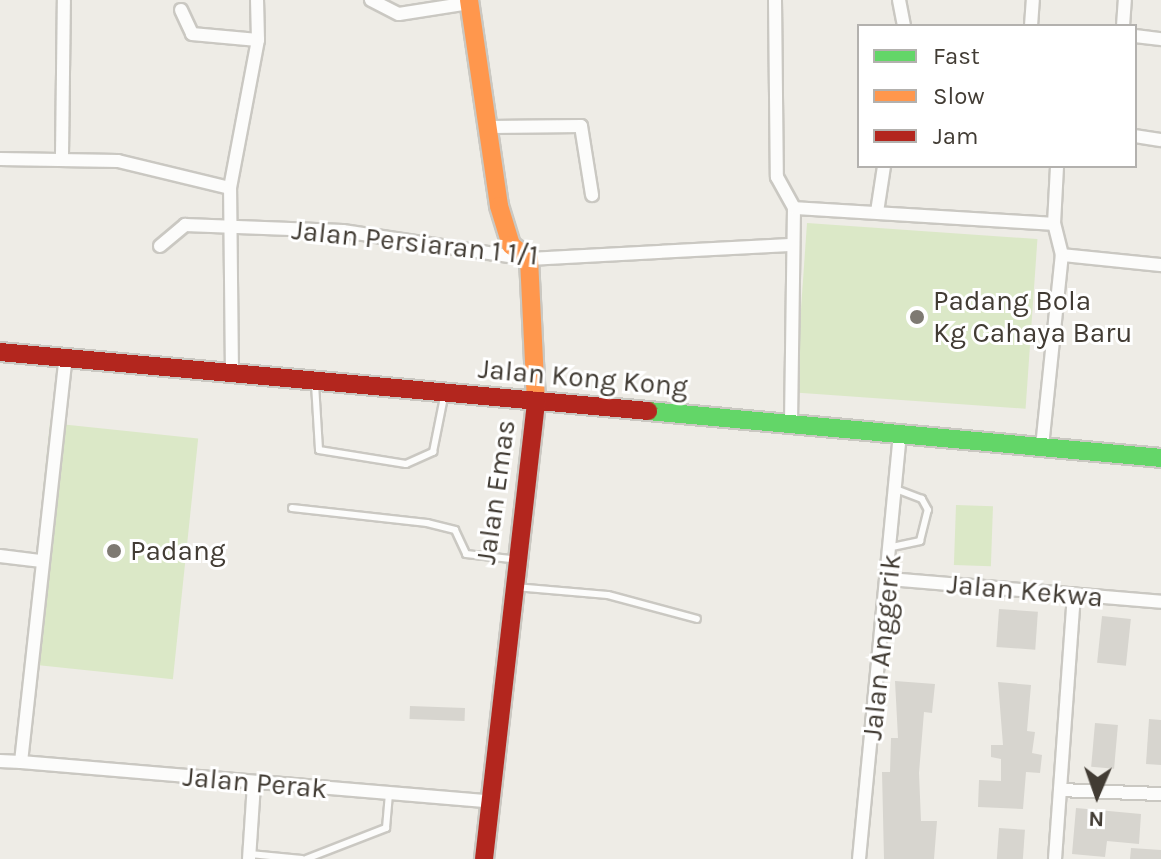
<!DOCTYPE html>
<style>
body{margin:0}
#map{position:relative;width:1161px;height:859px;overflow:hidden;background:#eeece6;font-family:Karla,sans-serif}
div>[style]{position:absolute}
.green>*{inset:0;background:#dbe8c7;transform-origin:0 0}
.building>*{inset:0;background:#d7d5cf;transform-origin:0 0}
.roads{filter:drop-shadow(2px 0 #cac8c2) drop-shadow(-2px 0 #cac8c2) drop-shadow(0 2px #cac8c2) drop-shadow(0 -2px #cac8c2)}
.lane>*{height:6px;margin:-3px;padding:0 3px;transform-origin:3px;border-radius:3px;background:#fcfcfb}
.street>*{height:12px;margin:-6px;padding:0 6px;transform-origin:6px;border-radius:6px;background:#fcfcfb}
.fast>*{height:18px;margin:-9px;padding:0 9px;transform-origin:9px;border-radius:9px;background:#63d668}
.slow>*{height:18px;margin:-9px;padding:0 9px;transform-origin:9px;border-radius:9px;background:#ff974d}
.jam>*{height:18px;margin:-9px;padding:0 9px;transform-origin:9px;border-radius:9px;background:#b3261e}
.dots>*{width:22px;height:22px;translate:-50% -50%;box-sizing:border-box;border:4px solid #fff;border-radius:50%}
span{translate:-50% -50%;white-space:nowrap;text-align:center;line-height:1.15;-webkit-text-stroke:6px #fff;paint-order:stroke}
.street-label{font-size:28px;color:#423c34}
.poi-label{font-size:28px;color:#423c34}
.left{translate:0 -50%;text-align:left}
.legend{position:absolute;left:857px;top:24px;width:280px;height:144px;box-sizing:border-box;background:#fff;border:2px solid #b3b1ae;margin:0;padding:10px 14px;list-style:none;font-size:24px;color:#423c34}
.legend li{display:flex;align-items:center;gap:16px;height:40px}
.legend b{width:40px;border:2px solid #b3b1ae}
.north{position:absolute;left:1057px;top:755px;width:80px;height:80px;-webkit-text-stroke:6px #fff;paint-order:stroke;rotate:182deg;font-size:22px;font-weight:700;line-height:32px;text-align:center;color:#423c34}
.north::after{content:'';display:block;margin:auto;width:28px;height:36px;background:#423c34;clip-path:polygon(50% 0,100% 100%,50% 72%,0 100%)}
</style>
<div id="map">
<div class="green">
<i style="left:807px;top:223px;width:231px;height:170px;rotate:4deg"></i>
<i style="left:50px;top:423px;width:149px;height:242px;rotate:6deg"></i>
<i style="left:956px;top:505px;width:37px;height:60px;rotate:2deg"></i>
</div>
<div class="building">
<i style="left:999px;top:609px;width:39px;height:38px;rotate:4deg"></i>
<i style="left:1102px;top:616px;width:29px;height:47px;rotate:6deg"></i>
<i style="clip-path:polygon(895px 681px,935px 684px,932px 713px,924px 712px,919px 773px,921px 821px,937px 821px,934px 859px,884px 859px,882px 772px,890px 772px,891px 738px,898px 738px)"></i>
<i style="clip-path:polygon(998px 682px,1031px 685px,1027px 731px,1035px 732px,1032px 753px,1042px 755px,1040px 773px,1026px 772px,1023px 809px,978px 807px,979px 780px,1001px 781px,1001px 759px,991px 757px,991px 745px,1003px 745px)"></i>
<i style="left:410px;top:706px;width:55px;height:13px;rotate:2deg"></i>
<i style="clip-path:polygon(1149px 719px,1161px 720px,1161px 765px,1146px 764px)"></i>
<i style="left:1095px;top:723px;width:23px;height:44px;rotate:5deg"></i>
<i style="clip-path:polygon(1076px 808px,1141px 814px,1139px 844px,1107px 841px,1105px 857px,1072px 854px)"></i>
<i style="left:999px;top:828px;width:26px;height:31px;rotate:4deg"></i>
<i style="clip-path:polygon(1131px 848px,1161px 850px,1161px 859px,1130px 859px)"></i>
</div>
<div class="roads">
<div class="lane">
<i style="left:315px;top:384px;width:66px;rotate:86.5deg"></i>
<i style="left:319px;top:450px;width:88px;rotate:9.1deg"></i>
<i style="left:406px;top:464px;width:30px;rotate:-24deg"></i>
<i style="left:433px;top:452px;width:56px;rotate:-78.7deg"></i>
<i style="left:292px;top:508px;width:136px;rotate:6.3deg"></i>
<i style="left:427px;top:523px;width:29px;rotate:14deg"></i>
<i style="left:455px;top:530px;width:26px;rotate:65deg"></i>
<i style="left:466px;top:554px;width:45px;rotate:6.3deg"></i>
<i style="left:892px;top:547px;width:29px;rotate:-12deg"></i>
<i style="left:920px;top:541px;width:32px;rotate:-76deg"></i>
<i style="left:928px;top:510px;width:13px;rotate:-119deg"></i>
<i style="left:922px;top:499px;width:26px;rotate:-159deg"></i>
<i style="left:515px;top:587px;width:93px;rotate:4.9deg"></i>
<i style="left:608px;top:595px;width:92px;rotate:15.1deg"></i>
<i style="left:250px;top:854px;width:52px;rotate:5.5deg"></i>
<i style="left:306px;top:859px;width:86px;rotate:-21.2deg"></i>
<i style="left:386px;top:828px;width:34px;rotate:-85deg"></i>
</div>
<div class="street">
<i style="left:371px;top:0;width:31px;rotate:27deg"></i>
<i style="left:399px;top:14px;width:71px;rotate:-8.9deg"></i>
<i style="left:775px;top:0;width:177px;rotate:89.4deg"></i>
<i style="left:777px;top:177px;width:35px;rotate:61deg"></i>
<i style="left:794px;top:208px;width:218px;rotate:90.8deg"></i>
<i style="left:899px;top:0;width:26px;rotate:79deg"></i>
<i style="left:181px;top:10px;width:26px;rotate:65deg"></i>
<i style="left:192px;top:34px;width:66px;rotate:5.2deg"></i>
<i style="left:1031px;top:26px;width:26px;rotate:-86deg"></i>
<i style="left:1123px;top:26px;width:26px;rotate:-86deg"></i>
<i style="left:1135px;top:36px;width:26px;rotate:7deg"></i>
<i style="left:491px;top:127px;width:90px;rotate:-0.6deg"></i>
<i style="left:581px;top:126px;width:70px;rotate:80.9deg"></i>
<i style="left:1135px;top:136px;width:26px;rotate:9deg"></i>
<i style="left:62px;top:155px;width:155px;rotate:-89.3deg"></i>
<i style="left:0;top:159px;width:118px;rotate:1deg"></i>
<i style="left:118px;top:161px;width:115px;rotate:13.6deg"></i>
<i style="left:794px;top:208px;width:260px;rotate:3.5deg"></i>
<i style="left:877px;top:212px;width:47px;rotate:-81.3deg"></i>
<i style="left:160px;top:246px;width:33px;rotate:-40deg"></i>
<i style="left:185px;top:225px;width:158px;rotate:2.2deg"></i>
<i style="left:343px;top:231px;width:188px;rotate:8.6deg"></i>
<i style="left:529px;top:259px;width:261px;rotate:-3.1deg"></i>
<i style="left:1062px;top:255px;width:100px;rotate:5.8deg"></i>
<i style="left:232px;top:374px;width:186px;rotate:-90.6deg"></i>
<i style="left:230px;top:188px;width:151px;rotate:-79.3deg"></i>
<i style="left:258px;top:40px;width:40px;rotate:-91.4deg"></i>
<i style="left:1042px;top:447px;width:193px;rotate:-84.1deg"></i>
<i style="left:1062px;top:255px;width:32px;rotate:-104deg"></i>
<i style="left:1054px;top:224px;width:58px;rotate:-87deg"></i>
<i style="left:0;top:556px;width:38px;rotate:7deg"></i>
<i style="left:889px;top:579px;width:273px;rotate:4.8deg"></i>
<i style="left:0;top:761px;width:21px;rotate:3deg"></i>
<i style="left:21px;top:762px;width:403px;rotate:-83.7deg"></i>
<i style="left:21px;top:762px;width:471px;rotate:4.8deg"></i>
<i style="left:1060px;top:790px;width:101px;rotate:2.3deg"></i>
<i style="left:249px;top:859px;width:75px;rotate:-86.2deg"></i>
<i style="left:859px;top:859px;width:426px;rotate:-84.5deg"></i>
<i style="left:1055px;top:859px;width:265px;rotate:-85.9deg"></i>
</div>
<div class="fast">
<i style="left:648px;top:411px;width:515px;rotate:5.23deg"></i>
</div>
<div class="slow">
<i style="left:469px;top:0;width:208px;rotate:81.7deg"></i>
<i style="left:499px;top:206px;width:41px;rotate:72.9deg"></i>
<i style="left:511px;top:245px;width:23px;rotate:38deg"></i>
<i style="left:529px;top:259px;width:142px;rotate:87.2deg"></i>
</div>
<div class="jam">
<i style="left:0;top:352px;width:651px;rotate:5.2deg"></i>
<i style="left:484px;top:859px;width:461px;rotate:-83.5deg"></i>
</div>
</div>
<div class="dots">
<i style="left:917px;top:317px;background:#7e7a72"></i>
<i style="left:114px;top:551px;background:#7e7a72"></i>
</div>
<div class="street-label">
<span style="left:415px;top:243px;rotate:6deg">Jalan Persiaran 1 1/1</span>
<span style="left:583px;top:378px;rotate:5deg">Jalan Kong Kong</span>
<span style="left:496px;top:492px;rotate:-82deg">Jalan Emas</span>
<span style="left:1025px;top:591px;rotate:5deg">Jalan Kekwa</span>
<span style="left:882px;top:647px;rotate:-84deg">Jalan Anggerik</span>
<span style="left:255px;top:783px;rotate:5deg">Jalan Perak</span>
</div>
<div class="poi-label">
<span class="left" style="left:933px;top:317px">Padang Bola<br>Kg Cahaya Baru</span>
<span class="left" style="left:130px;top:551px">Padang</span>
</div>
<ul class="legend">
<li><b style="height:10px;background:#63d668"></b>Fast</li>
<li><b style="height:10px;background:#ff974d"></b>Slow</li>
<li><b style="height:10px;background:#b3261e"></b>Jam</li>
</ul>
<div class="north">N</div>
</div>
